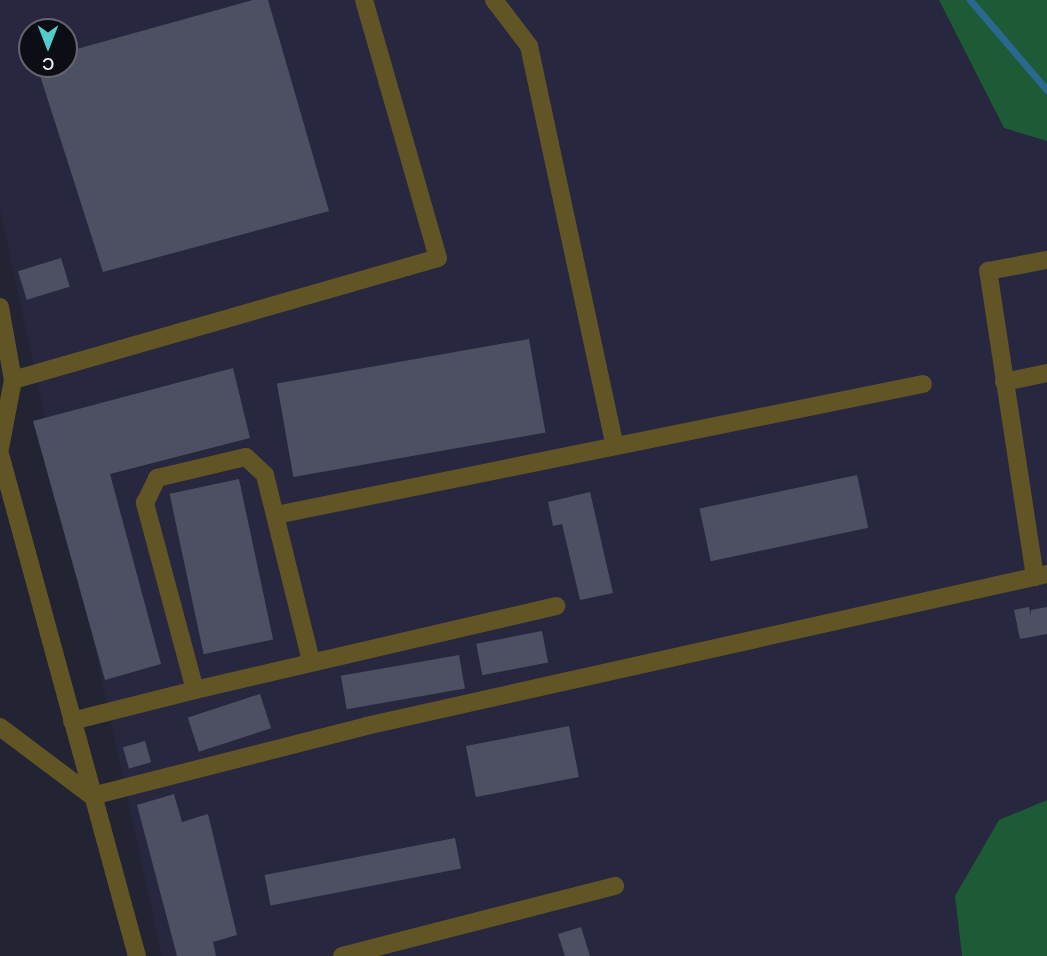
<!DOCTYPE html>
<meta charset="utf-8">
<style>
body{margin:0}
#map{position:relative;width:1047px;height:956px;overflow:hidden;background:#222434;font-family:Manrope,sans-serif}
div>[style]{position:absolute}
.built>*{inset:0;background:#27283f}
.green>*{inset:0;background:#1d5a36}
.stream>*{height:7px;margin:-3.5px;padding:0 3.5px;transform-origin:3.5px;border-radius:3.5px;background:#2b6890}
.building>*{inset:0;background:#4d4f62;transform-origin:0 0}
.minor>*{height:18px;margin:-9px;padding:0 9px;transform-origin:9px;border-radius:9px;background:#615425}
span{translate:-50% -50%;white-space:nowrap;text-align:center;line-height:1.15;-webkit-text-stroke:4.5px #0d0e15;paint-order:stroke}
.north{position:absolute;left:18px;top:18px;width:60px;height:60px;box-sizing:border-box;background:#0d0e15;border:2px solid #65666f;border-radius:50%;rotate:180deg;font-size:16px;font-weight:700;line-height:24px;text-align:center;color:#e8e9f5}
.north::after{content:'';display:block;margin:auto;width:21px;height:27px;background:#53cdcb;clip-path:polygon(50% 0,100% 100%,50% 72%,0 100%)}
</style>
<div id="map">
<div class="built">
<i style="clip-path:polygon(evenodd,0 0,939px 0,1004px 128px,1047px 141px,1047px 800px,999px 821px,955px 896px,962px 956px,162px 956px,0 209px,0 0,30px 30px,66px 30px,66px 66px,30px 66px,30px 30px)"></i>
</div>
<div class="green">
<i style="clip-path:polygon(939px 0,1047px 0,1047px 141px,1004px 128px)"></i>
<i style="clip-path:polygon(1047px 800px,1047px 956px,962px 956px,955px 896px,999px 820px)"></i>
</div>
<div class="stream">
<i style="left:970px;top:0;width:118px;rotate:49.5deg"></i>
</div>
<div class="building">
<i style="clip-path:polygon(253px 0,268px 0,329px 211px,103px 272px,37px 66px,66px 66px,66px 52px)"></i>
<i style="left:61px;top:258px;width:30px;height:45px;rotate:73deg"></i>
<i style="left:529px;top:339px;width:95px;height:256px;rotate:80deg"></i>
<i style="clip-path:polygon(233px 368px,250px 438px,110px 474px,161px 664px,105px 680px,33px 421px)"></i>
<i style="left:857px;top:475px;width:54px;height:161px;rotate:78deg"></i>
<i style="left:239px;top:479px;width:164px;height:71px;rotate:78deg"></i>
<i style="clip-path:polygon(590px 492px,613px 593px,580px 600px,562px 524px,553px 526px,548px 502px)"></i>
<i style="clip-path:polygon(1029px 607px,1031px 616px,1031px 610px,1047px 607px,1047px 634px,1020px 639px,1014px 610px)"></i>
<i style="left:542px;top:631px;width:32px;height:67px;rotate:79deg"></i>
<i style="left:459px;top:655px;width:34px;height:120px;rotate:80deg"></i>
<i style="left:260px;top:694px;width:36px;height:76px;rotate:72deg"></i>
<i style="left:569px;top:726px;width:52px;height:105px;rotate:79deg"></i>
<i style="left:145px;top:741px;width:22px;height:23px;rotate:74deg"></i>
<i style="clip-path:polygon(174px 794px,182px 822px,208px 814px,237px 935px,213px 942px,216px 956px,177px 956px,137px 805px)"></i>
<i style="left:455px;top:838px;width:31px;height:194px;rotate:79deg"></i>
<i style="clip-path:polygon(581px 927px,590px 956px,565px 956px,558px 934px)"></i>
</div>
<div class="minor">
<i style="left:494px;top:0;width:58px;rotate:52.7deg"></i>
<i style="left:529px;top:46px;width:409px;rotate:77.9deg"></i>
<i style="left:0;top:307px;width:74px;rotate:79.9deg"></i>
<i style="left:13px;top:380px;width:69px;rotate:100.8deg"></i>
<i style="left:13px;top:380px;width:442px;rotate:-16deg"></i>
<i style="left:438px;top:258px;width:268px;rotate:-106deg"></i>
<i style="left:1004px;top:382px;width:44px;rotate:-11.8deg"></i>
<i style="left:0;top:454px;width:520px;rotate:74.74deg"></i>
<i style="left:276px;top:515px;width:660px;rotate:-11.45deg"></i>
<i style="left:1035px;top:577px;width:310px;rotate:-98.7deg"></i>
<i style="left:988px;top:271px;width:60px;rotate:-10.6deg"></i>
<i style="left:195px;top:690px;width:371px;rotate:-13.1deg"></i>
<i style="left:72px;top:721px;width:127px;rotate:-14.1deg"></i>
<i style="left:195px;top:690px;width:194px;rotate:-105deg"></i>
<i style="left:145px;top:503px;width:28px;rotate:-64deg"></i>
<i style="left:157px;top:478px;width:91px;rotate:-13.3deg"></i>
<i style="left:246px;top:457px;width:26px;rotate:43deg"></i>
<i style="left:265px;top:475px;width:192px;rotate:76.1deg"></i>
<i style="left:0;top:727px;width:115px;rotate:36.9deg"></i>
<i style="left:92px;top:796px;width:283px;rotate:-14.3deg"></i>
<i style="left:366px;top:726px;width:698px;rotate:-12.58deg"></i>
<i style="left:342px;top:956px;width:282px;rotate:-14.4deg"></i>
</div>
<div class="north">С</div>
</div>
